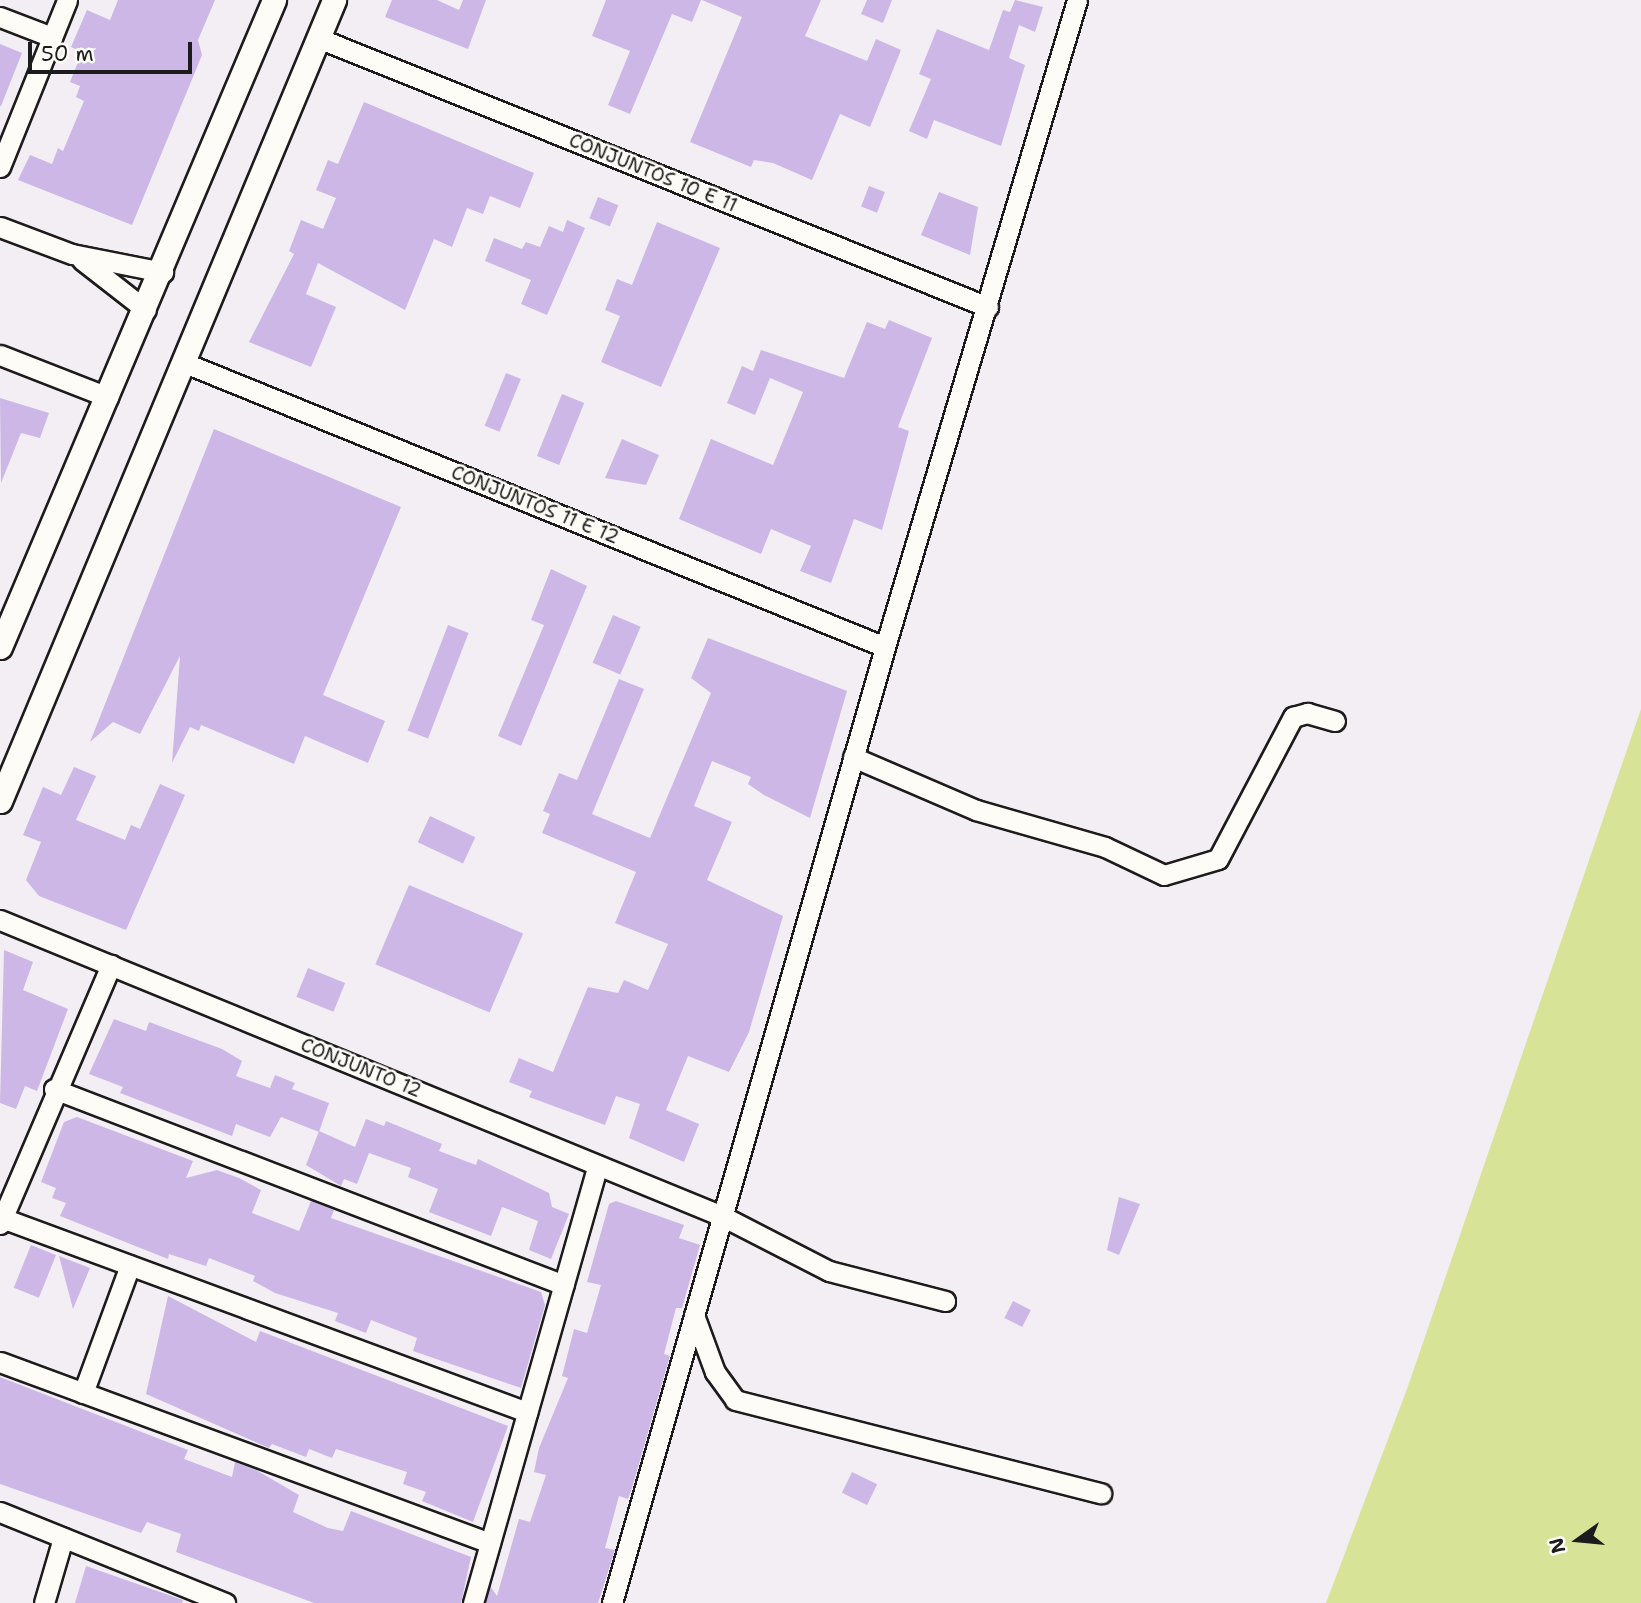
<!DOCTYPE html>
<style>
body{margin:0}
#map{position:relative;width:1641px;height:1603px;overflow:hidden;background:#f3eef4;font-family:"Shantell Sans",sans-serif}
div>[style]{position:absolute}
.green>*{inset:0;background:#d7e396}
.building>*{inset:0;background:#ccb7e7;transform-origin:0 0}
.roads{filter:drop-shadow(2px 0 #1c1c1c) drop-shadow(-2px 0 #1c1c1c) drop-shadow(0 2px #1c1c1c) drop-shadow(0 -2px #1c1c1c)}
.minor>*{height:19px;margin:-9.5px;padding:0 9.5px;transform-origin:9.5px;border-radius:9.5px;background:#fdfcf7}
.tertiary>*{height:23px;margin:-11.5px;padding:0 11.5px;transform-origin:11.5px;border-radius:11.5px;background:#fdfcf7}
span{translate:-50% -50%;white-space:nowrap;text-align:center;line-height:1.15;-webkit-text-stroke:5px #fdfcf7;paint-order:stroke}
.street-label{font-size:19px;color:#1c1c1c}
.north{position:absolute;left:1543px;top:1505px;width:70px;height:70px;-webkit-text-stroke:5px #fdfcf7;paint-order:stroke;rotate:255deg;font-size:19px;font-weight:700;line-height:28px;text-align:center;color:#1c1c1c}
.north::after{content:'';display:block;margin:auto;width:24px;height:32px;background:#1c1c1c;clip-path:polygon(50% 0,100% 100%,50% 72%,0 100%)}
.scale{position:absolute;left:28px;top:42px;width:164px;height:32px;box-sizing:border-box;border:4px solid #1c1c1c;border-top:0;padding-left:9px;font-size:21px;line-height:24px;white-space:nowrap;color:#1c1c1c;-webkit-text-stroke:5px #fdfcf7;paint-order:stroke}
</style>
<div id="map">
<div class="green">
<i style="clip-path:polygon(1641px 709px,1641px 1603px,1326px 1603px,1407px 1389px)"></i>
</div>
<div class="building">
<i style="clip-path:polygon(118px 0,215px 0,198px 40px,202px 55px,132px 225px,18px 180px,30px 155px,52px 164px,58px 148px,63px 151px,84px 101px,76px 97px,80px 86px,70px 82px,82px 52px,71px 47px,87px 10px,110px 20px)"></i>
<i style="clip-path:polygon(392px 0,437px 0,459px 10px,463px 0,486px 0,468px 49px,385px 17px)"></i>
<i style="clip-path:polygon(606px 0,701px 0,692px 22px,672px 14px,630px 114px,608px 105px,630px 51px,592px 36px)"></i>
<i style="clip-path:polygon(702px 0,821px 0,805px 36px,867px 61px,876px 39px,901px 50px,870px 127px,840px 114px,812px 180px,773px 163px,754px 160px,751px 167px,690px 142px,742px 17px)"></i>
<i style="clip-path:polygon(867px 0,892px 0,883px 23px,861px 14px)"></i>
<i style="clip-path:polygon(1015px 0,1043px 7px,1035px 32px,1019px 25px,1009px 58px,1025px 65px,1001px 146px,934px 120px,927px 139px,909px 131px,931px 79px,919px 74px,937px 29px,989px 50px,1003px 10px,1010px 12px)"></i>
<i style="clip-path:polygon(0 44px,22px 53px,1px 106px,0 106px)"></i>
<i style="clip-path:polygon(364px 102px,534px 173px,520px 208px,490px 196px,483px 214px,467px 208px,452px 247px,434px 239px,405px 310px,318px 263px,306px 294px,336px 307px,311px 367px,249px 342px,294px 254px,289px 251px,301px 220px,323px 229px,336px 198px,316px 190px,328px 160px,338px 164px)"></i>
<i style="left:869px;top:186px;width:17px;height:22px;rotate:21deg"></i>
<i style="clip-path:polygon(939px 192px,978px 207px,970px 255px,921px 235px)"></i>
<i style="left:598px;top:197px;width:22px;height:23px;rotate:22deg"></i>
<i style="clip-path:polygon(567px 220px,585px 228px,547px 315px,521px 304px,531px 280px,485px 261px,494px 238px,522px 249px,526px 242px,540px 247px,549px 226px,563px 232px)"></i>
<i style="clip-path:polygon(657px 222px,720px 248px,661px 387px,601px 362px,620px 316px,605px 310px,609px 300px,617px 279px,632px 285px)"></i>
<i style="clip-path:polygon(889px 320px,932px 338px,898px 427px,909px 431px,882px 530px,854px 519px,831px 583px,800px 571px,811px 546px,771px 529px,761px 554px,679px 519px,711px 439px,773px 465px,803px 392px,770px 378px,755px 415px,727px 403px,742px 366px,753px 371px,761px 350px,844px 378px,867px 322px,885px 329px)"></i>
<i style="left:506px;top:373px;width:16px;height:57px;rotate:22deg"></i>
<i style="left:562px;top:394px;width:24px;height:67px;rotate:22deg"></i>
<i style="clip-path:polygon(0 398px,49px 413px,40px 438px,21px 433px,1px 483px)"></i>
<i style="clip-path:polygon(214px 429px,401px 507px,323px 695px,385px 721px,368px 763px,305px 736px,294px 764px,201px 725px,199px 731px,190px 727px,172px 763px,180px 656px,140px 734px,113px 722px,90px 742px)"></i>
<i style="clip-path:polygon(622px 439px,659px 455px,646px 485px,605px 478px)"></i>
<i style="clip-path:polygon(551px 569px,587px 586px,521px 746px,498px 736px,544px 625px,531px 620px)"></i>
<i style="left:613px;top:615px;width:30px;height:52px;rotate:23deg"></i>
<i style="left:448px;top:625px;width:22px;height:113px;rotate:21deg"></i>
<i style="clip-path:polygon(708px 638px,847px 691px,810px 818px,764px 795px,748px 784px,751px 777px,712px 761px,694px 806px,732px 822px,707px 880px,783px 916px,749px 1032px,729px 1072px,688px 1056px,666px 1110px,699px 1124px,684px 1162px,629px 1138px,640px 1104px,616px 1096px,605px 1125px,529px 1097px,532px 1091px,509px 1082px,519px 1058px,553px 1072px,588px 987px,618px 993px,624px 980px,648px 990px,668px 944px,615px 923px,636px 872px,542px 833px,550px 814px,543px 811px,559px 773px,577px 780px,619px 679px,644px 689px,592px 814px,650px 838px,711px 693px,691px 678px)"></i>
<i style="clip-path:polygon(74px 767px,96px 776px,76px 820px,125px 840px,131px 825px,140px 829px,160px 784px,185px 795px,126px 930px,39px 896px,26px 880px,41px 842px,23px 835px,43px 787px,61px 795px)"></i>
<i style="left:430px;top:816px;width:50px;height:29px;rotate:25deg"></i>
<i style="left:409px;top:885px;width:124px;height:86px;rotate:23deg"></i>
<i style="clip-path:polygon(4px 950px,33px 962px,23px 990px,68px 1009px,37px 1091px,25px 1086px,16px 1109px,0 1103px)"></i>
<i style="left:308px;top:968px;width:40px;height:31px;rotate:22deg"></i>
<i style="clip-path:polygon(114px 1019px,146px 1031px,149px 1022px,222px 1049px,242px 1061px,236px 1076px,270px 1088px,275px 1075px,295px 1083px,292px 1089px,329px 1103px,319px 1132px,281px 1117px,270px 1137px,236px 1124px,232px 1136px,120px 1093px,123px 1087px,89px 1074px)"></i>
<i style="clip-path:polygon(77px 1117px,193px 1161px,186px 1178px,217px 1170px,239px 1178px,261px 1190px,252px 1213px,299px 1231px,311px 1201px,334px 1210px,331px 1218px,541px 1292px,545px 1305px,521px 1388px,413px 1351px,417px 1338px,371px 1320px,366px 1333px,335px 1321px,338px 1313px,275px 1293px,253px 1281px,255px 1276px,209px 1258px,206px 1266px,169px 1254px,168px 1259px,60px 1216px,66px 1203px,52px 1198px,56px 1188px,41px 1182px,64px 1122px)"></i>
<i style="clip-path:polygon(366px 1119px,384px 1126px,386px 1121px,442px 1144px,439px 1151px,476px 1165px,478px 1159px,549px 1193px,552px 1207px,569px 1214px,551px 1259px,529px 1250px,538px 1221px,502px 1207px,491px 1236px,429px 1212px,438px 1189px,408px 1177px,411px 1168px,369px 1153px,357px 1184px,344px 1179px,341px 1186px,306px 1165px,319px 1131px,355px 1147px)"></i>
<i style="clip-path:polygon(1119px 1197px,1140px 1204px,1119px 1255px,1107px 1250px)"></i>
<i style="clip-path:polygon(616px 1201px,684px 1225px,679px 1238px,700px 1245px,682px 1308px,676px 1308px,664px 1354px,670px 1356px,632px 1488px,628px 1499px,619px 1496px,605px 1548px,615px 1550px,607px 1575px,598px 1603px,486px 1603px,490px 1586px,497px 1596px,519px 1519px,530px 1522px,546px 1475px,534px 1472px,539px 1448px,568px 1378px,562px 1376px,574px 1329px,587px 1333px,601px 1285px,587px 1282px,609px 1204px)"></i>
<i style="left:31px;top:1245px;width:27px;height:46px;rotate:22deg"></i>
<i style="clip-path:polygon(59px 1256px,90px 1268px,73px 1309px)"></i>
<i style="clip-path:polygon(168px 1296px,256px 1342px,260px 1331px,508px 1426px,473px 1522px,422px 1501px,426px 1492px,403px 1484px,407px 1472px,336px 1449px,332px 1458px,309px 1449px,306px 1457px,272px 1444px,269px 1448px,146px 1394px)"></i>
<i style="left:1013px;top:1301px;width:20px;height:19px;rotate:27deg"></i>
<i style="clip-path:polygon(0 1377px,188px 1450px,184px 1459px,232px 1477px,235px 1462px,256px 1470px,299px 1495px,293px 1512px,328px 1528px,343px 1531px,351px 1511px,471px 1557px,461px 1603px,314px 1603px,176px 1552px,181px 1534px,147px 1522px,141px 1533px,0 1484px)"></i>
<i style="left:852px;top:1472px;width:28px;height:23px;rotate:26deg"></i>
<i style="clip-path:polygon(86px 1566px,183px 1600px,182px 1603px,75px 1603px)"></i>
</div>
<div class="roads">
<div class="minor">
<i style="left:0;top:17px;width:56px;rotate:21deg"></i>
<i style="left:318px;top:38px;width:722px;rotate:21.88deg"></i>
<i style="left:0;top:167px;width:180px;rotate:-68.1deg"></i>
<i style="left:0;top:227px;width:77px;rotate:20.6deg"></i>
<i style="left:72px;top:254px;width:93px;rotate:11.2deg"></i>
<i style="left:82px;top:260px;width:81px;rotate:38deg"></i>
<i style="left:0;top:355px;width:116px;rotate:21.3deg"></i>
<i style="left:185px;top:363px;width:755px;rotate:22.08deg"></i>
<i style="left:853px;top:757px;width:134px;rotate:23.3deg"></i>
<i style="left:976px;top:810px;width:134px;rotate:16deg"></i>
<i style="left:1105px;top:847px;width:65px;rotate:25.4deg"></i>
<i style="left:1164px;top:875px;width:56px;rotate:-16.5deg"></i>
<i style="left:1218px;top:859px;width:161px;rotate:-62.2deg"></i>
<i style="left:1293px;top:717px;width:15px;rotate:-16deg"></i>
<i style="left:1307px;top:713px;width:29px;rotate:16deg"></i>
<i style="left:0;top:920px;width:780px;rotate:22.29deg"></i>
<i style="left:722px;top:1216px;width:120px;rotate:27.2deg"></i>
<i style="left:829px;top:1271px;width:120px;rotate:14.5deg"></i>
<i style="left:54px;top:1089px;width:546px;rotate:21.02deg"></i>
<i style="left:2px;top:1218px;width:560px;rotate:20.28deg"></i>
<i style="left:0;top:1224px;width:282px;rotate:-66.8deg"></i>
<i style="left:694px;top:1315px;width:61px;rotate:69.8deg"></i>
<i style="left:715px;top:1372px;width:34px;rotate:54deg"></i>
<i style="left:735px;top:1400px;width:378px;rotate:14.3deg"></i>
<i style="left:0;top:1362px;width:522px;rotate:20.27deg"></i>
<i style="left:83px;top:1393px;width:136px;rotate:-69.8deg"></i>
<i style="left:0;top:1512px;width:243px;rotate:22deg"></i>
<i style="left:44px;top:1603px;width:68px;rotate:-73.7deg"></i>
<i style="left:473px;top:1603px;width:455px;rotate:-74.1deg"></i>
<i style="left:612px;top:1603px;width:994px;rotate:-74.06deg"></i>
<i style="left:885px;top:647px;width:675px;rotate:-73.47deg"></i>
</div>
<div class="tertiary">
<i style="left:0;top:647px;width:703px;rotate:-67.05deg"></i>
<i style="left:0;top:801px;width:868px;rotate:-67.36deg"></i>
</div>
</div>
<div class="street-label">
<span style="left:653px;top:173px;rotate:22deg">CONJUNTOS 10 E 11</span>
<span style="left:535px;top:505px;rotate:22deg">CONJUNTOS 11 E 12</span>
<span style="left:361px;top:1068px;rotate:22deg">CONJUNTO 12</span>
</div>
<div class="north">N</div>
<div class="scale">50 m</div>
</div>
